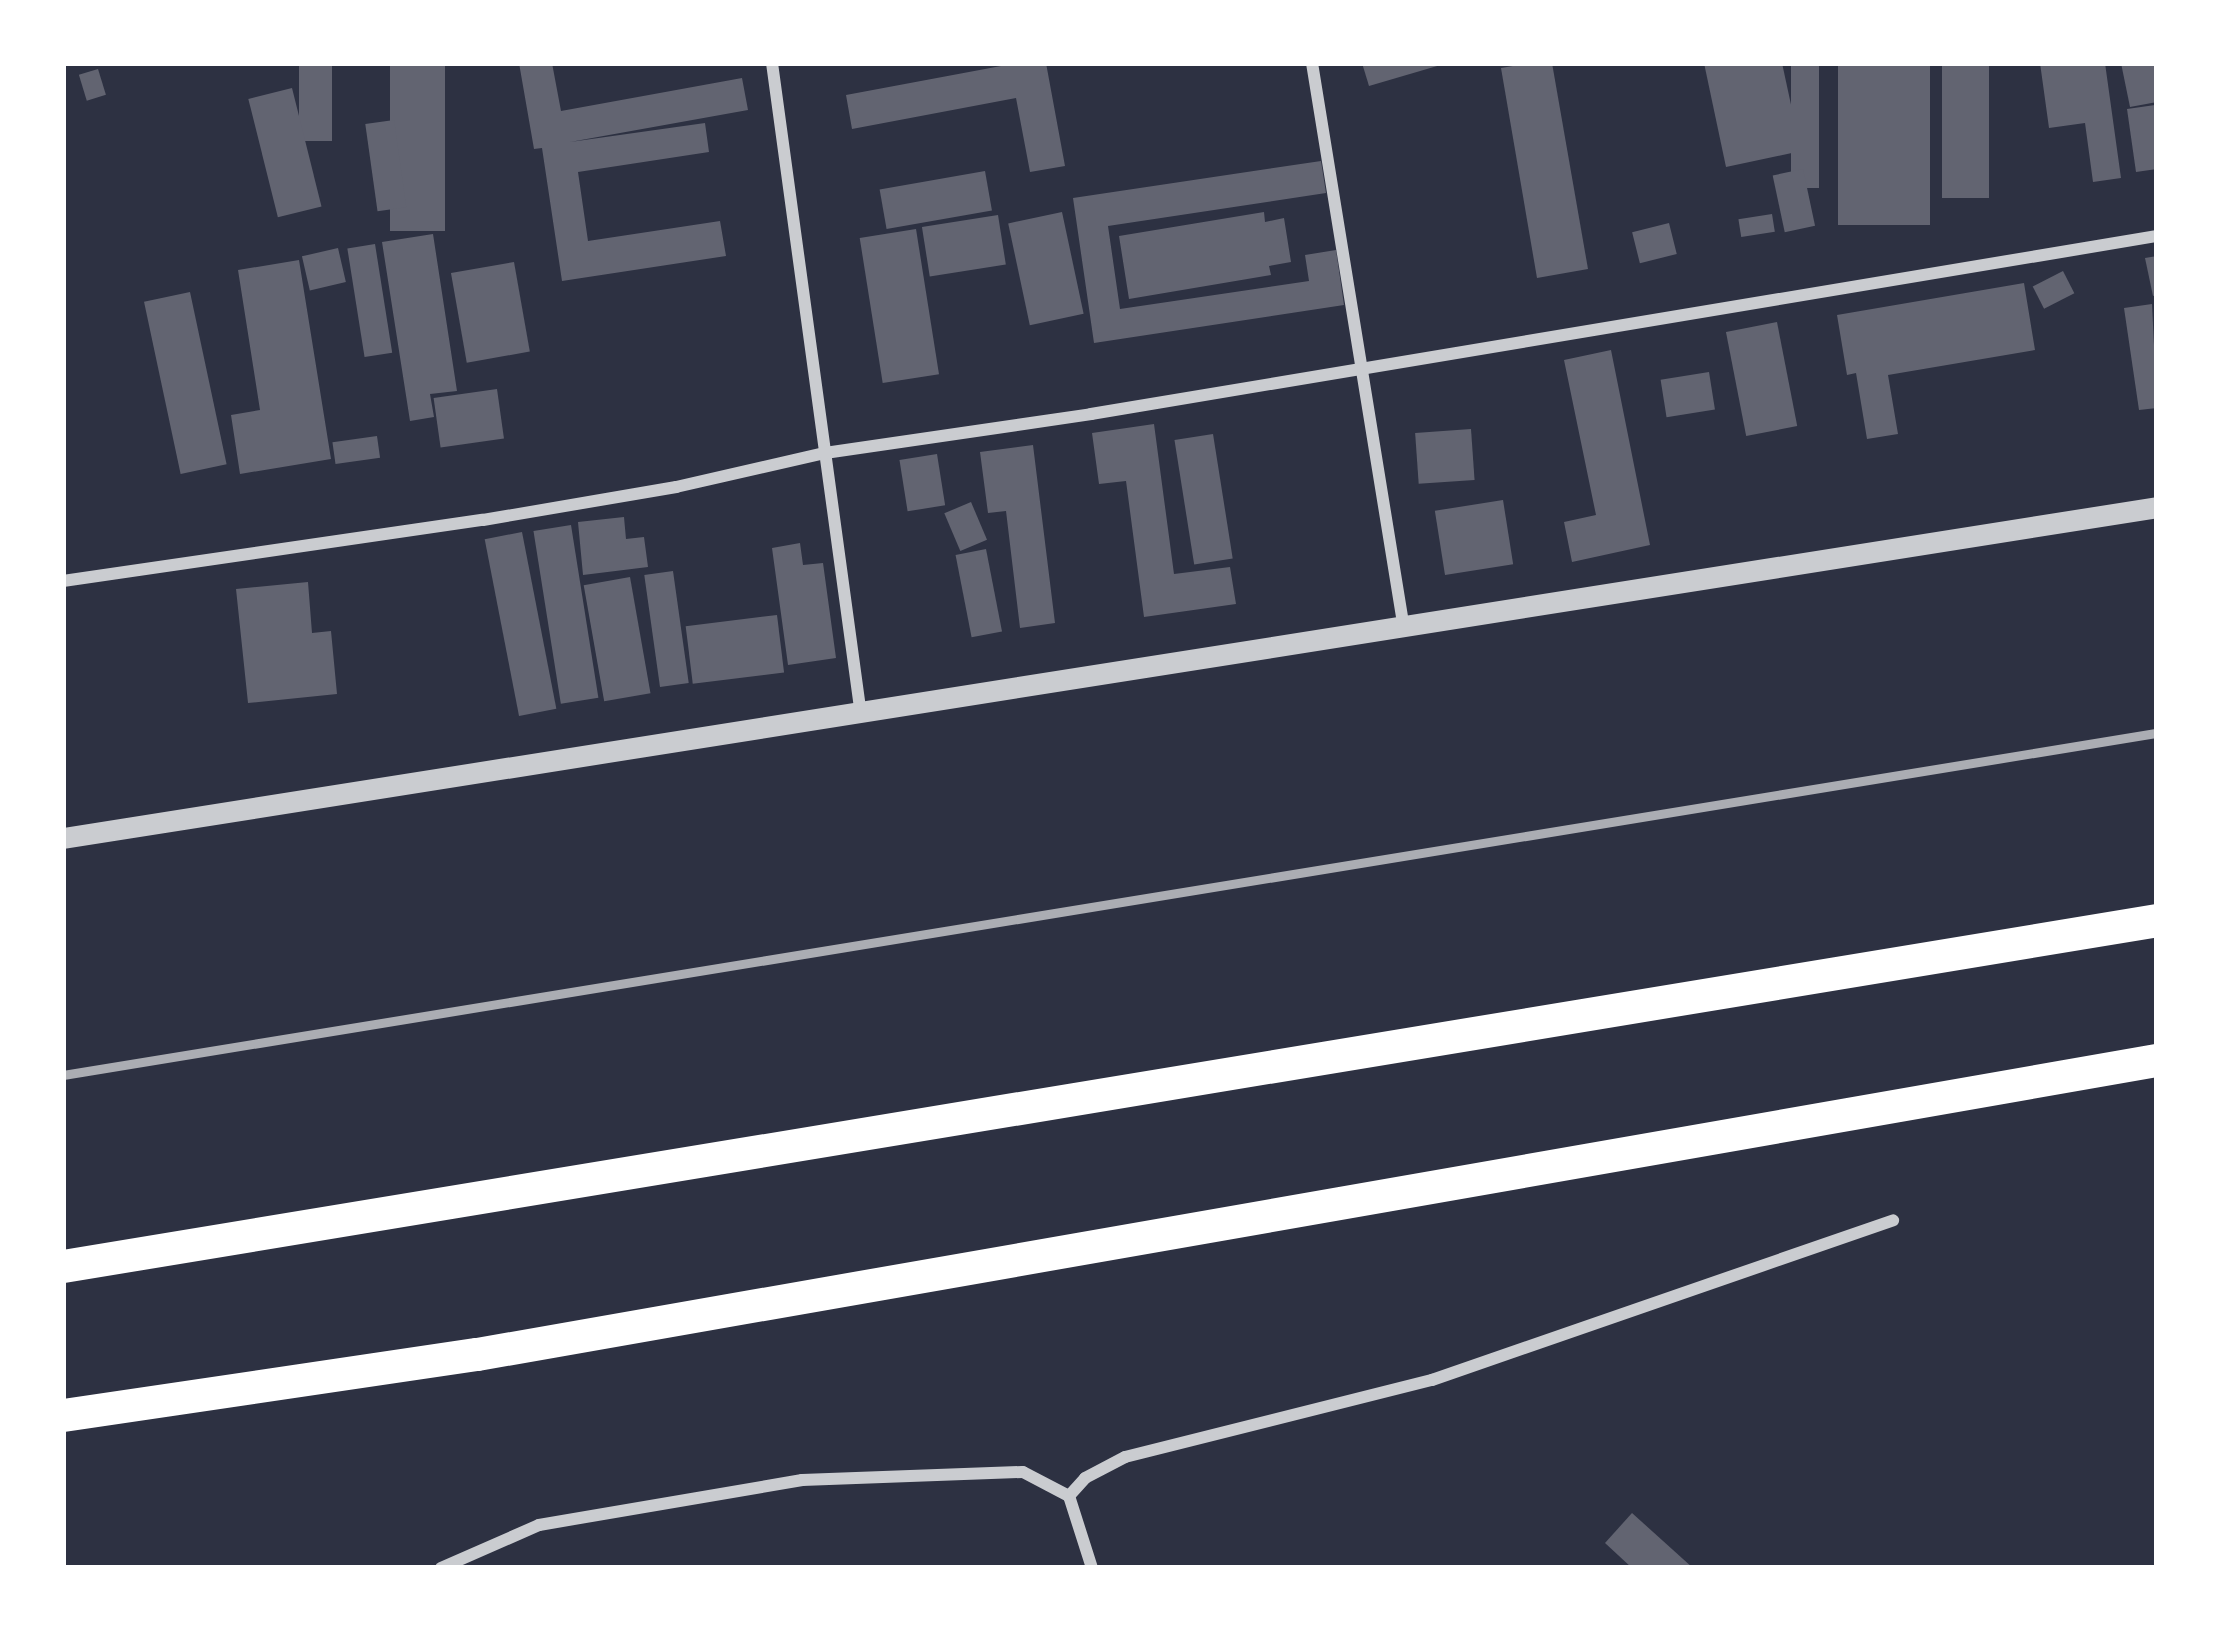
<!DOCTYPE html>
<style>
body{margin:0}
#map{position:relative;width:2220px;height:1631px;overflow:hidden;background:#2d3142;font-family:Karla,sans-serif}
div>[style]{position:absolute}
.building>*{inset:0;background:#626471;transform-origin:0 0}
.minor>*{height:12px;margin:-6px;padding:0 6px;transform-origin:6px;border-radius:6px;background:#caccd0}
.tertiary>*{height:21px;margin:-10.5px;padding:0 10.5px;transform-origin:10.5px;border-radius:10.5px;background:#caccd0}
.trunk>*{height:33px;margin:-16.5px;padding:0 16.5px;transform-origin:16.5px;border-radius:16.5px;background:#fff}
.rail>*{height:9px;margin:-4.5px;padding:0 4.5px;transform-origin:4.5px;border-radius:4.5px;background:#abadb3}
span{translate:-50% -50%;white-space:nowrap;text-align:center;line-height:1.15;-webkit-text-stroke:12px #fff;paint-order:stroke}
.frame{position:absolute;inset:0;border:66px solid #fff;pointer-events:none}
</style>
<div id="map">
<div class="building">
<i style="left:299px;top:63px;width:33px;height:78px"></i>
<i style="left:390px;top:63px;width:55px;height:168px"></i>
<i style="clip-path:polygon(519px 63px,552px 63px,561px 111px,742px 78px,748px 110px,570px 142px,705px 123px,709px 152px,578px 172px,588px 241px,720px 221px,726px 256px,562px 281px,542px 148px,534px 149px)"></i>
<i style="clip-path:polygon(1017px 63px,1046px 63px,1065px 166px,1030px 172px,1016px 98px,852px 129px,846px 95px)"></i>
<i style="clip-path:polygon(1362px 63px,1444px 63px,1444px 64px,1369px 86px)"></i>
<i style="clip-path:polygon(1531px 63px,1552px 63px,1588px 269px,1537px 278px,1501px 68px)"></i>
<i style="clip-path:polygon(1704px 63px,1782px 63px,1801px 151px,1726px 167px)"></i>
<i style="left:1791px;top:63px;width:28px;height:125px"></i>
<i style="left:1838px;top:63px;width:92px;height:162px"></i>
<i style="left:1942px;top:63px;width:47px;height:135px"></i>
<i style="clip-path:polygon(2040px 63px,2105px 63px,2121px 178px,2093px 182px,2085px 123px,2049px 128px)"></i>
<i style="clip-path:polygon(2121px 63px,2157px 63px,2157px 102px,2130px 107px)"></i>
<i style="left:98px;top:69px;width:27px;height:20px;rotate:73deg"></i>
<i style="left:292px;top:88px;width:122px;height:45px;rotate:76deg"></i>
<i style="clip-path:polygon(2155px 105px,2157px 169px,2136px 172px,2127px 109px)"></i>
<i style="left:394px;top:120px;width:88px;height:29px;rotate:82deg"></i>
<i style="clip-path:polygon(1321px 161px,1326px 193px,1108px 226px,1120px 309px,1309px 281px,1305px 255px,1336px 250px,1344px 305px,1094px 343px,1073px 198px)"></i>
<i style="left:1803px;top:169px;width:58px;height:31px;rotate:78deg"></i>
<i style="left:985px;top:171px;width:40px;height:107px;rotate:80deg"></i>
<i style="left:1062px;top:212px;width:104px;height:55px;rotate:78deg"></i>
<i style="clip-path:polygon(1264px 212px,1265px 222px,1284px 218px,1291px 262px,1269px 266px,1271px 275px,1129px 299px,1119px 236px)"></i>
<i style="left:1772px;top:214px;width:18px;height:34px;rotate:81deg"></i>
<i style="left:998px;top:215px;width:50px;height:77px;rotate:81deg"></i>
<i style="left:1669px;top:223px;width:32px;height:38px;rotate:76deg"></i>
<i style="left:916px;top:229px;width:147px;height:57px;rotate:81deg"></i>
<i style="clip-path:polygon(433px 234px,457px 391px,430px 394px,434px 417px,410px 421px,382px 242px)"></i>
<i style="left:375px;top:244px;width:110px;height:28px;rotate:81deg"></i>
<i style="left:338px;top:248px;width:35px;height:37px;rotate:77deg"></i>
<i style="clip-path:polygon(2157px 256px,2157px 295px,2153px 296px,2145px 258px)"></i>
<i style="clip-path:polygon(299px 260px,331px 459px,240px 474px,231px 415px,260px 410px,238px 270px)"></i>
<i style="left:514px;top:262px;width:91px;height:64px;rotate:80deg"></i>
<i style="left:2063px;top:271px;width:25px;height:34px;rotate:63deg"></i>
<i style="clip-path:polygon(2024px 283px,2035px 350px,1888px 375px,1898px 434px,1867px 439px,1856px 373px,1847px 375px,1837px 315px)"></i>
<i style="left:190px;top:292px;width:176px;height:47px;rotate:78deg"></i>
<i style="clip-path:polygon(2152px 304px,2157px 408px,2139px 410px,2124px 308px)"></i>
<i style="left:1777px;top:322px;width:106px;height:52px;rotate:79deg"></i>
<i style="clip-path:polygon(1611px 350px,1650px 545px,1572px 562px,1564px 522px,1596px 515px,1564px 360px)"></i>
<i style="left:1709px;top:372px;width:38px;height:49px;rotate:81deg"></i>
<i style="left:497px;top:389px;width:50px;height:64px;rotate:82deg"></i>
<i style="clip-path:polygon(1154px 424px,1174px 574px,1230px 567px,1236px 604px,1144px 617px,1126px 481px,1099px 484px,1092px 433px)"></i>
<i style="left:1471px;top:429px;width:51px;height:56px;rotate:86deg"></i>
<i style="left:1213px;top:434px;width:126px;height:39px;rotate:81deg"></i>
<i style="left:377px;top:436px;width:22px;height:45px;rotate:82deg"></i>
<i style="clip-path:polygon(1033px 445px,1055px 623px,1020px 628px,1006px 511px,988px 513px,980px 452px)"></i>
<i style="left:937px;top:454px;width:52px;height:38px;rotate:81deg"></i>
<i style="left:1503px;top:500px;width:65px;height:69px;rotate:81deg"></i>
<i style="left:971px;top:502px;width:41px;height:29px;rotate:67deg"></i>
<i style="clip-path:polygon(624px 517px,626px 539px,644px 537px,648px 567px,583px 575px,578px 522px)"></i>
<i style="left:571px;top:525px;width:175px;height:38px;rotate:81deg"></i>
<i style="left:522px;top:532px;width:180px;height:38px;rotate:79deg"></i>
<i style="clip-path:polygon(800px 543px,803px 565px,823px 563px,836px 658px,788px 665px,772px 548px)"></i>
<i style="left:986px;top:549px;width:84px;height:31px;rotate:79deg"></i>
<i style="left:673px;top:571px;width:113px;height:29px;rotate:82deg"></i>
<i style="left:630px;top:577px;width:118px;height:47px;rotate:80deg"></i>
<i style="clip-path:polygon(308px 582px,312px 633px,331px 631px,337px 694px,248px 703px,236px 589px)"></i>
<i style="left:777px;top:615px;width:58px;height:92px;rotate:83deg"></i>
<i style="clip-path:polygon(1632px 1513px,1693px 1568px,1632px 1568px,1605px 1543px)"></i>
</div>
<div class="minor">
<i style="left:772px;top:63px;width:658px;rotate:82.23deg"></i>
<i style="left:1312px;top:63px;width:573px;rotate:80.77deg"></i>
<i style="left:63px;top:581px;width:424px;rotate:-8.3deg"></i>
<i style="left:483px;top:520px;width:196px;rotate:-9.7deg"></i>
<i style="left:676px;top:487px;width:153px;rotate:-12.9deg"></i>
<i style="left:825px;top:453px;width:269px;rotate:-8.3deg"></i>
<i style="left:1091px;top:414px;width:1081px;rotate:-9.48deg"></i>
<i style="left:441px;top:1568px;width:107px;rotate:-23.7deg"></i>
<i style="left:539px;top:1525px;width:267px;rotate:-9.7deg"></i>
<i style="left:802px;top:1480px;width:221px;rotate:-2.1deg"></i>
<i style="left:1023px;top:1472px;width:52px;rotate:27.6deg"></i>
<i style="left:1092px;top:1568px;width:76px;rotate:-107.7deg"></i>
<i style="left:1069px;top:1496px;width:24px;rotate:-48deg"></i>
<i style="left:1085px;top:1478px;width:45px;rotate:-27.7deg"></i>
<i style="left:1125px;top:1457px;width:317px;rotate:-14.1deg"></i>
<i style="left:1432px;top:1380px;width:488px;rotate:-19.1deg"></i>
</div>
<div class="tertiary">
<i style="left:63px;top:838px;width:2120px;rotate:-8.98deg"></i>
</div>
<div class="trunk">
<i style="left:63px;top:1266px;width:2122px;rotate:-9.38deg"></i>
<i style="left:63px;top:1415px;width:418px;rotate:-8.4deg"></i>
<i style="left:477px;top:1354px;width:1706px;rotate:-9.93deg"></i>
</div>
<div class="rail">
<i style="left:63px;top:1075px;width:2122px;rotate:-9.28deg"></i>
</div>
<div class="frame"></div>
</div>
